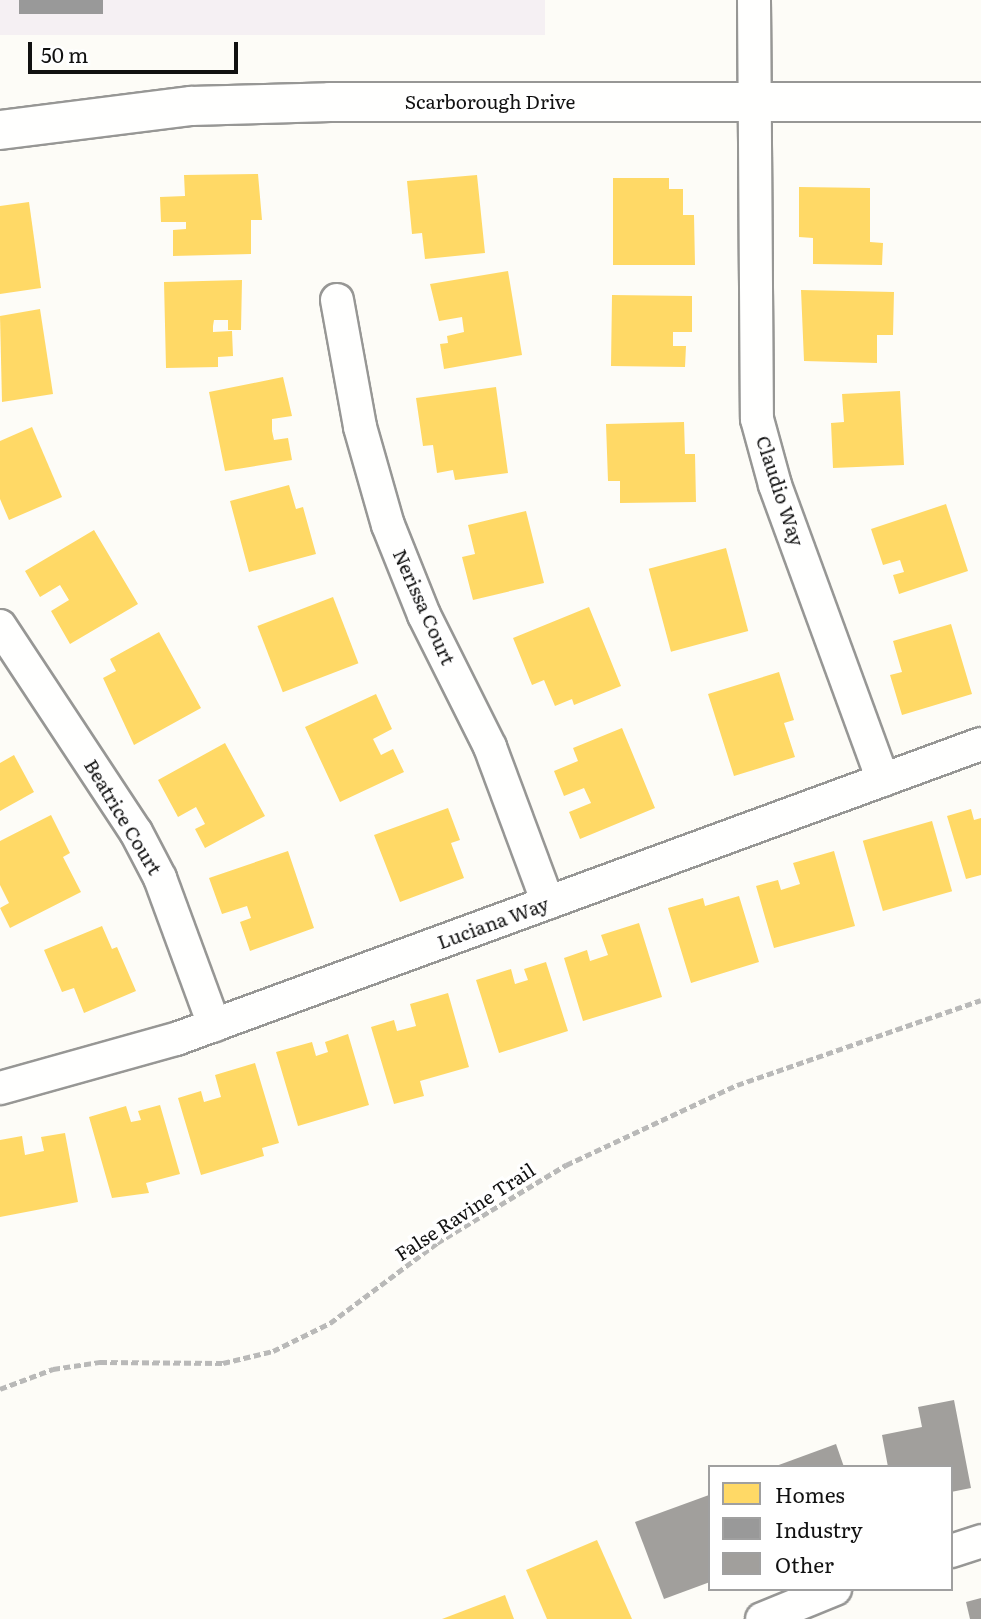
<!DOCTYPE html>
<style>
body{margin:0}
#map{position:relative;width:981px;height:1619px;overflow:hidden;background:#fdfcf7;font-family:Literata,serif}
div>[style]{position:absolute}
.industrial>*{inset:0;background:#f5f0f3;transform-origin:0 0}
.homes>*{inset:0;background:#ffd966;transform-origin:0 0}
.industry>*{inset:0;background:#999;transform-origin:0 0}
.building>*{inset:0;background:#a19f9c}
.path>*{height:4.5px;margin-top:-2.25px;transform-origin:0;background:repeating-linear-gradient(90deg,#b9b9b8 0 7px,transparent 0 10.5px)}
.roads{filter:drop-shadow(2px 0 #979795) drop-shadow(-2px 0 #979795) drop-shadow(0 2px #979795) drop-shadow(0 -2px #979795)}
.minor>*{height:32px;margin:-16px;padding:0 16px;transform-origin:16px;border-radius:16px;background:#fffffe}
.tertiary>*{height:38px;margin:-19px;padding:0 19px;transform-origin:19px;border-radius:19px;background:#fffffe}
span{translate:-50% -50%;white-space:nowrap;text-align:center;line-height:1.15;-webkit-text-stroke:7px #fff;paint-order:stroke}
.street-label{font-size:19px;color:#111}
.legend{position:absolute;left:708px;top:1465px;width:245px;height:126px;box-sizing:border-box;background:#fff;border:2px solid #a0a0a0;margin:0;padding:9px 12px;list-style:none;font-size:21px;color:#111}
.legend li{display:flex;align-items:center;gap:14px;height:35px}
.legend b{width:35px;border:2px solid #a0a0a0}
.scale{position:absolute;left:28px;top:42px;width:210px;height:32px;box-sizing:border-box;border:4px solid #111;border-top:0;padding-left:9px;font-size:21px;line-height:24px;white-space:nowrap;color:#111;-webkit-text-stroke:5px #fff;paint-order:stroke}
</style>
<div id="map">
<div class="industrial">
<i style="left:0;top:0;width:545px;height:35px"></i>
</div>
<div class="homes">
<i style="clip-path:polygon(258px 174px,262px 220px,251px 220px,251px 254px,173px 256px,173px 230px,186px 229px,186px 222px,161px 222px,160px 197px,185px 196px,184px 175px)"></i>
<i style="clip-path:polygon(477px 175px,485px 253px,425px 259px,422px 233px,412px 234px,407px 181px)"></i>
<i style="clip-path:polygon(613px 178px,669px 178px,669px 189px,683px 189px,683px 215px,694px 215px,695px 265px,613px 265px)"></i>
<i style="clip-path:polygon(799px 187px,870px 188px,870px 242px,883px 243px,882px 265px,813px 264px,813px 238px,799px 237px)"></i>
<i style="clip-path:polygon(29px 202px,41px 288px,0 294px,0 206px)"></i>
<i style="clip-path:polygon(508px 271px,522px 355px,444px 369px,440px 344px,448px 343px,447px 336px,464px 332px,462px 317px,439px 321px,430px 284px)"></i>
<i style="clip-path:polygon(242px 280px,241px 330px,228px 330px,228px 320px,214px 320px,213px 326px,213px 332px,232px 331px,233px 356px,218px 357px,218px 367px,166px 368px,164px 282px)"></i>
<i style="clip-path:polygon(801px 290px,894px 292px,893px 335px,877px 335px,877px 363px,804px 361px)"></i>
<i style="clip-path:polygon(612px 295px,692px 296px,692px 332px,673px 332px,673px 346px,686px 346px,685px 367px,611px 366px)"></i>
<i style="clip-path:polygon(40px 309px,53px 394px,2px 402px,0 316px)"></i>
<i style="clip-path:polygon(283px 377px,292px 416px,272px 419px,272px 431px,274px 440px,288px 438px,292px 460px,225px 471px,209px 392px)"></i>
<i style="clip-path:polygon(496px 387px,508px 473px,455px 480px,453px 470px,437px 473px,433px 445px,423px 446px,416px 398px)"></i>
<i style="clip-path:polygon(900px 391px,904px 465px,833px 468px,831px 423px,844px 422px,842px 394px)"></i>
<i style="clip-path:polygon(684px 422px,685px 454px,695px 454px,696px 502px,620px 503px,620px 481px,608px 481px,606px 424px)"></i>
<i style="clip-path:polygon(32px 427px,62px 497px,9px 520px,0 499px,0 441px)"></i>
<i style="clip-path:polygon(289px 485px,296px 509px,303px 507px,316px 554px,249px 572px,230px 501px)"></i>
<i style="clip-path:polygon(946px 504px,968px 571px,899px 594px,893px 575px,904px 572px,900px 560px,883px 565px,871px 529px)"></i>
<i style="clip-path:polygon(526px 511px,544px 583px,473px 600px,462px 557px,475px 554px,468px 525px)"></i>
<i style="clip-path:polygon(94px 530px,138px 604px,70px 644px,51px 611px,69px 600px,60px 585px,40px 597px,25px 571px)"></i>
<i style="left:726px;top:548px;width:86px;height:80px;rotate:75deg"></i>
<i style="left:333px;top:597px;width:71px;height:81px;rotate:69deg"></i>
<i style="clip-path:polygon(589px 607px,621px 686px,574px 705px,572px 699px,555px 706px,544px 680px,532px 685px,513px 638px)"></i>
<i style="clip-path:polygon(951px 624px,972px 694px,902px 715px,890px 675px,902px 672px,893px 641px)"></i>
<i style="clip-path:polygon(159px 632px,201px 708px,134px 745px,103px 678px,116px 671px,110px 659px)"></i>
<i style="clip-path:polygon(779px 672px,794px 720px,784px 723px,795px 757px,734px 776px,708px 694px)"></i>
<i style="clip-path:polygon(376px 694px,392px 729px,373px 739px,381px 755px,393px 749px,404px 772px,340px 802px,305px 727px)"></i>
<i style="clip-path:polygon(622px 728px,655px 808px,580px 839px,569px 812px,591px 803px,584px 788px,564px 796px,554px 771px,578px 761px,573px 748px)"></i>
<i style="clip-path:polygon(225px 743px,265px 816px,205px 848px,195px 829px,205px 824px,196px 807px,178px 817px,158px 780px)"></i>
<i style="clip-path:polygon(14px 755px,34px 792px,0 811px,0 763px)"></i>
<i style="clip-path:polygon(448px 808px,460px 840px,451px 843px,464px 878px,400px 902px,374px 835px)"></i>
<i style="clip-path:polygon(971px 809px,974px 820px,981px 818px,981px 875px,966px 879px,947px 816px)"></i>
<i style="clip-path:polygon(51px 815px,70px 853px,63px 857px,81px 892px,10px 928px,0 908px,9px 903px,0 885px,0 841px)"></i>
<i style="left:932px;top:821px;width:73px;height:72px;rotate:74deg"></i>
<i style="clip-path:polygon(288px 851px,314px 928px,250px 951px,240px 922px,251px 918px,247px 906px,222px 914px,209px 878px)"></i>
<i style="clip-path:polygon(834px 851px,855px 926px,774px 948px,756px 886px,778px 880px,781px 890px,800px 884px,793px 863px)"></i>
<i style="clip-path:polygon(739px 896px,759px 962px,691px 983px,668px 908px,703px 898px,705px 906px)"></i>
<i style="clip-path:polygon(639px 923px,662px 997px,583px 1021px,564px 958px,587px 950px,590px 961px,608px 955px,601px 935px)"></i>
<i style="clip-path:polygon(102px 926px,112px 949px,117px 947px,136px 991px,84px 1013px,74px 988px,62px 992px,44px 950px)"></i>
<i style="clip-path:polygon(546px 962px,568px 1031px,499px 1053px,476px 980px,511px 969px,515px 984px,528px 980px,524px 969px)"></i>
<i style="clip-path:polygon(448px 993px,469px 1067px,420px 1081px,424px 1096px,394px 1104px,371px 1027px,394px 1020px,397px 1031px,416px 1026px,410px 1004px)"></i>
<i style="clip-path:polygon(348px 1034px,369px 1105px,298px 1126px,276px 1052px,312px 1042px,316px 1056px,328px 1052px,325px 1042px)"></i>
<i style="clip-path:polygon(255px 1063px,279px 1143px,262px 1148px,264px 1156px,201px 1175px,178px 1098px,201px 1091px,204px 1102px,221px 1097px,215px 1075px)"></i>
<i style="clip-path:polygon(160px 1105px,180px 1174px,146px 1183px,149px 1193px,112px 1198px,89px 1117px,126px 1106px,131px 1122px,141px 1120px,138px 1111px)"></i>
<i style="clip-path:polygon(65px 1133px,78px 1202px,0 1217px,0 1140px,22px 1136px,25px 1155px,44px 1151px,41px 1137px)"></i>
<i style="clip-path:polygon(597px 1540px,632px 1619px,547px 1619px,526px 1570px)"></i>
<i style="clip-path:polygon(505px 1595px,514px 1619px,442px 1619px)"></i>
</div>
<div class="industry">
<i style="left:19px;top:0;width:84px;height:14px"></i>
</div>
<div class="building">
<i style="clip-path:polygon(954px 1400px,971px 1488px,951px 1492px,951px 1467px,888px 1467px,882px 1435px,922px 1427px,918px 1407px)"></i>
<i style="clip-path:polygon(836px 1444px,844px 1467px,776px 1467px,776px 1466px)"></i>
<i style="clip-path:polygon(709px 1495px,710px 1582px,664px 1599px,635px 1522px)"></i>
<i style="clip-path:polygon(981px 1598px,981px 1619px,970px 1619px,966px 1602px)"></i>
</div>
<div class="path">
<i style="left:0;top:1389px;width:57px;rotate:-20.7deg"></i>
<i style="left:53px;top:1369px;width:48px;rotate:-8.5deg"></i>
<i style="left:100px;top:1362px;width:123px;rotate:0.5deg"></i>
<i style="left:223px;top:1363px;width:51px;rotate:-13.5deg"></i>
<i style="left:273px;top:1351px;width:64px;rotate:-26.2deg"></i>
<i style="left:330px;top:1323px;width:134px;rotate:-36.8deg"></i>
<i style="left:437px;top:1243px;width:151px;rotate:-31.2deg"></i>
<i style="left:566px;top:1165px;width:189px;rotate:-25.1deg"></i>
<i style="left:737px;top:1085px;width:258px;rotate:-19.2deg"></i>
</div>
<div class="roads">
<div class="minor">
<i style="left:754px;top:0;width:419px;rotate:89.6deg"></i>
<i style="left:757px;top:419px;width:68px;rotate:74.7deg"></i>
<i style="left:775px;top:485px;width:314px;rotate:69.9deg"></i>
<i style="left:337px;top:300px;width:129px;rotate:79.7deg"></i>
<i style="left:360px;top:427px;width:102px;rotate:74.1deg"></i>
<i style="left:388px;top:525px;width:97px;rotate:68.2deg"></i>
<i style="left:424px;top:615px;width:148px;rotate:63.4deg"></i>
<i style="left:490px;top:747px;width:166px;rotate:69.6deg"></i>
<i style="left:0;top:626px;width:247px;rotate:56.6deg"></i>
<i style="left:136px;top:832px;width:52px;rotate:62.4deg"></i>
<i style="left:160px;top:878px;width:157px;rotate:69.8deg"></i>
<i style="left:0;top:1088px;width:183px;rotate:-15.6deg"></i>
<i style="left:176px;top:1039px;width:857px;rotate:-20.13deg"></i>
<i style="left:951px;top:1551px;width:32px;rotate:-18deg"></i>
<i style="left:762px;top:1619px;width:79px;rotate:-22.3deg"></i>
</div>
<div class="tertiary">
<i style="left:0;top:130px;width:193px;rotate:-7.2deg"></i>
<i style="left:191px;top:106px;width:139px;rotate:-1.6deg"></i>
<i style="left:330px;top:102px;width:651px"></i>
</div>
</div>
<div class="street-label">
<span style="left:490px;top:102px">Scarborough Drive</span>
<span style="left:780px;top:491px;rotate:72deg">Claudio Way</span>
<span style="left:424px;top:607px;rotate:66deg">Nerissa Court</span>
<span style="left:123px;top:817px;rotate:59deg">Beatrice Court</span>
<span style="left:493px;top:923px;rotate:-20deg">Luciana Way</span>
<span style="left:465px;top:1212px;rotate:-33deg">False Ravine Trail</span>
</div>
<ul class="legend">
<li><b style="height:19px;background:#ffd966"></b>Homes</li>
<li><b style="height:19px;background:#999"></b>Industry</li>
<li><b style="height:19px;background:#a19f9c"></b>Other</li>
</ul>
<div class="scale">50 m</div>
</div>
